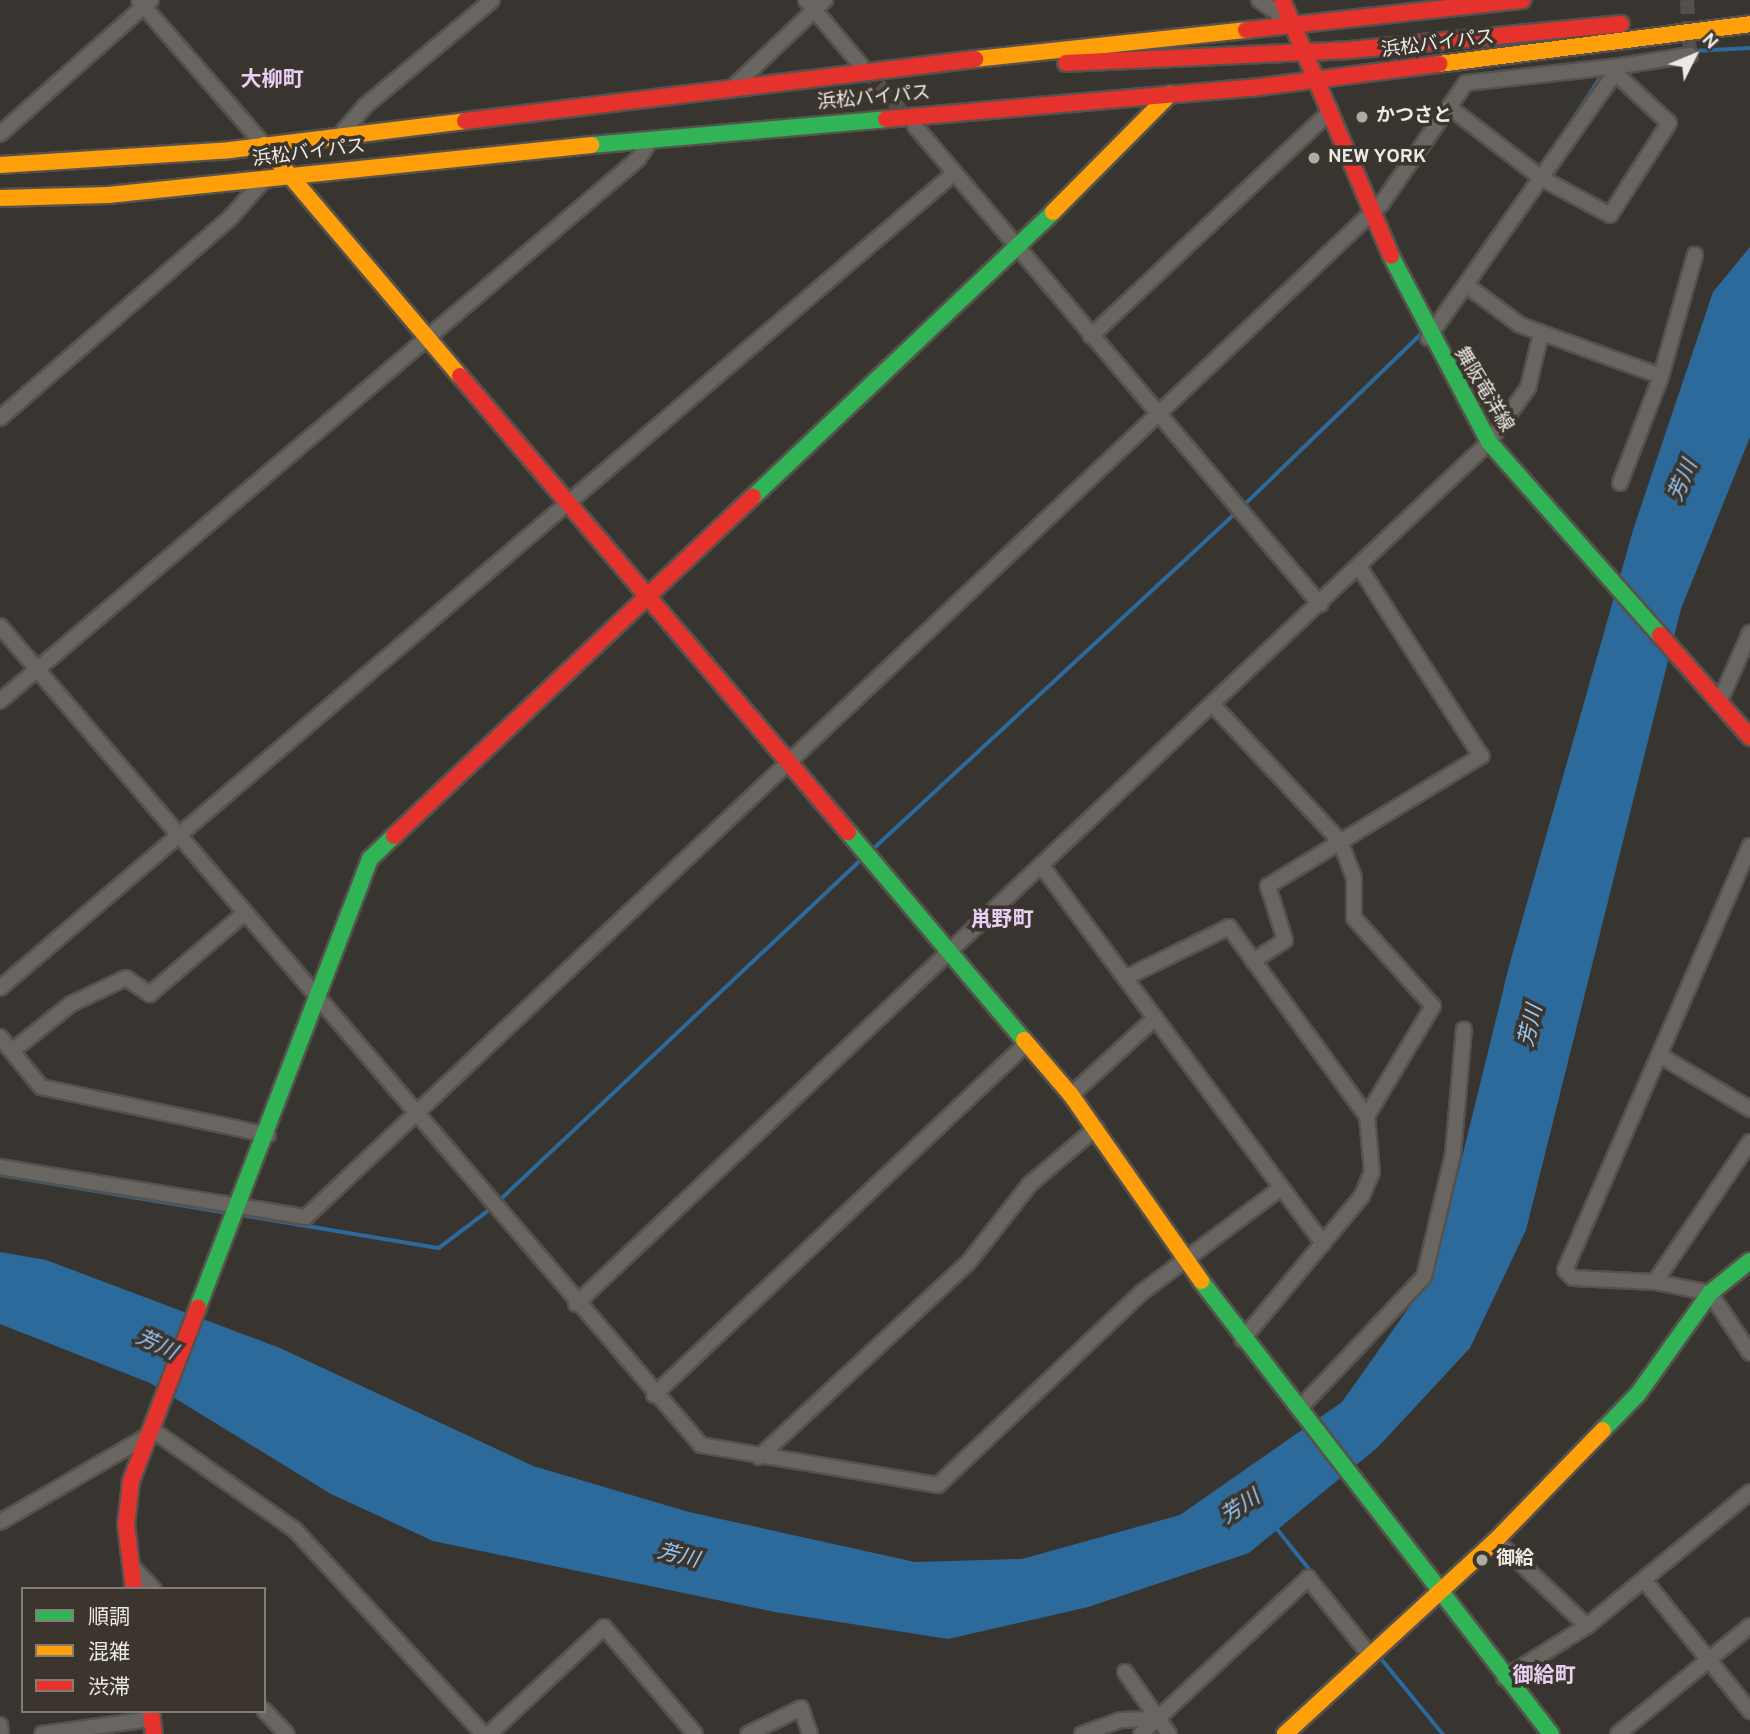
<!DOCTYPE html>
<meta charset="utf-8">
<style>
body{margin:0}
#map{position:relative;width:1750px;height:1734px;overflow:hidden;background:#383430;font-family:Overpass,"Noto Sans JP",sans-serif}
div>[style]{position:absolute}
.water>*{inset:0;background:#2c6a9b}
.stream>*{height:3.5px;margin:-1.75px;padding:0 1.75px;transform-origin:1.75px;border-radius:1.75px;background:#2c6a9b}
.street-tunnel>*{height:14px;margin-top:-7px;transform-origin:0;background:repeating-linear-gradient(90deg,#534f4b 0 14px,transparent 0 21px)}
.roads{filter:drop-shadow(2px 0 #55524d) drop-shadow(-2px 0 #55524d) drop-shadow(0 2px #55524d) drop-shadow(0 -2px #55524d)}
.street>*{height:14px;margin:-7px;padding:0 7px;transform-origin:7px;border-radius:7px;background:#696662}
.fast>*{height:16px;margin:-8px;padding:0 8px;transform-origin:8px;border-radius:8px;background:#30b455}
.slow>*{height:16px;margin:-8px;padding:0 8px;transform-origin:8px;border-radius:8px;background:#ff9f0a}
.jam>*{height:16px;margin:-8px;padding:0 8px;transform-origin:8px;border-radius:8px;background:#e5322d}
.dots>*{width:19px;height:19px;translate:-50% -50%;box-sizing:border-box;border:4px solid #3b352d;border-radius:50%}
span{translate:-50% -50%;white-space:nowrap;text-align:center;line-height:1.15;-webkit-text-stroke:7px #3b352d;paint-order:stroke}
.street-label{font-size:19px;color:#ede9e4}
.poi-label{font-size:19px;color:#ede9e4;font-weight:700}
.left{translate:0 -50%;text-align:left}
.neighbourhood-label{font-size:21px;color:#e7cff6;font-weight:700}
.water-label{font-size:21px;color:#98caf9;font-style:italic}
.legend{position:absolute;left:21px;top:1587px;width:245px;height:126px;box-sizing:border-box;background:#3b352d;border:2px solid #827d76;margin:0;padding:9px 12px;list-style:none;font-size:21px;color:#ede9e4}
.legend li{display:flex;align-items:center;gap:14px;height:35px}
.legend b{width:35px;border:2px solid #827d76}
.north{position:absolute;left:1659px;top:21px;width:70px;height:70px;-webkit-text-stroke:5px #3b352d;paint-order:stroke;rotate:47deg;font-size:19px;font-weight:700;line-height:28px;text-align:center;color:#ede9e4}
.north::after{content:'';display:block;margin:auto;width:24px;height:32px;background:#ede9e4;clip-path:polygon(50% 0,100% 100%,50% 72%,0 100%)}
</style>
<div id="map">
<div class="water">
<i style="clip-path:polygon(1750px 247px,1750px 437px,1681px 609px,1526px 1230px,1470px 1348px,1378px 1447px,1249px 1553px,1088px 1607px,948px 1639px,775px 1612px,433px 1541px,331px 1494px,150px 1383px,0 1324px,0 1252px,46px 1260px,280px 1348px,533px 1466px,689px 1512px,915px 1562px,1022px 1559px,1180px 1515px,1342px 1402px,1434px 1272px,1509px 966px,1634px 527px,1713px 292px)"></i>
</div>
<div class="stream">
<i style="left:1693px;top:51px;width:57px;rotate:-3deg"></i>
<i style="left:1566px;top:130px;width:69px;rotate:-56.8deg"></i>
<i style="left:1431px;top:321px;width:132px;rotate:-54.9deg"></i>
<i style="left:1241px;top:508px;width:252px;rotate:-44deg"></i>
<i style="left:872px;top:850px;width:496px;rotate:-42.8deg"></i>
<i style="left:0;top:1175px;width:229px;rotate:9.5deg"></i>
<i style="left:500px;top:1200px;width:496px;rotate:-43.3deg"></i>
<i style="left:241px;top:1215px;width:201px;rotate:9.5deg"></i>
<i style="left:439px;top:1248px;width:63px;rotate:-37.2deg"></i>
<i style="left:1275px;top:1526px;width:107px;rotate:51.4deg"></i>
<i style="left:1380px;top:1657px;width:99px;rotate:50.7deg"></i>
</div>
<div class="street-tunnel">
<i style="left:1687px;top:0;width:55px;rotate:86.9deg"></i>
<i style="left:865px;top:69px;width:64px;rotate:48.8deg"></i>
</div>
<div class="roads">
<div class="street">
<i style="left:806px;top:0;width:85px;rotate:49.8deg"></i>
<i style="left:1259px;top:0;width:37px;rotate:35deg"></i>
<i style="left:139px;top:1px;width:191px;rotate:49deg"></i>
<i style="left:733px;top:87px;width:127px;rotate:-43.4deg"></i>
<i style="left:1449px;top:107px;width:29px;rotate:-55deg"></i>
<i style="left:1466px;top:83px;width:155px;rotate:-6.3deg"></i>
<i style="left:915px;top:126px;width:627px;rotate:49.73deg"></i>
<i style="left:0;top:134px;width:202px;rotate:-41.6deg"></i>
<i style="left:339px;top:136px;width:40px;rotate:-49deg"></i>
<i style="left:365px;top:106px;width:165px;rotate:-39.8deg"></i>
<i style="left:1466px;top:285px;width:67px;rotate:36.5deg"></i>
<i style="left:1520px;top:325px;width:150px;rotate:19.9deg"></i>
<i style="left:1091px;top:336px;width:329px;rotate:-43.2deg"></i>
<i style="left:1428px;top:338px;width:333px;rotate:-54.8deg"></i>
<i style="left:1620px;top:66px;width:71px;rotate:-8.9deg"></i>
<i style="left:0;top:418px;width:306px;rotate:-41deg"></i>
<i style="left:231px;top:217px;width:50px;rotate:-48.3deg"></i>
<i style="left:1620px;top:483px;width:115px;rotate:-69deg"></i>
<i style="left:1661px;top:376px;width:126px;rotate:-74.3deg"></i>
<i style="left:0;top:626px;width:1078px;rotate:49.44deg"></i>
<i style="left:701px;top:1445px;width:240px;rotate:9.6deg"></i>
<i style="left:938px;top:1485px;width:279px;rotate:-43.4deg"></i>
<i style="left:1141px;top:1293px;width:175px;rotate:-36.9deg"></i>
<i style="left:0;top:701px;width:837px;rotate:-40.35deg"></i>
<i style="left:638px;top:159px;width:23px;rotate:-56deg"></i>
<i style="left:1719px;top:703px;width:77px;rotate:-66.1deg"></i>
<i style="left:1213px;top:705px;width:186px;rotate:47deg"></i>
<i style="left:1340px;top:841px;width:39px;rotate:69deg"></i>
<i style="left:1354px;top:877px;width:41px;rotate:90deg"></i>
<i style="left:1354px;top:918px;width:118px;rotate:48.1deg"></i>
<i style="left:1433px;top:1006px;width:128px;rotate:121deg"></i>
<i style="left:1750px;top:846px;width:228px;rotate:113.5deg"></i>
<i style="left:1659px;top:1055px;width:106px;rotate:30.7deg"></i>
<i style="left:1041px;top:865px;width:472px;rotate:53.3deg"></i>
<i style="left:1253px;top:961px;width:38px;rotate:-33deg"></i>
<i style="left:1285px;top:940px;width:57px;rotate:-107.5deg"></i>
<i style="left:1268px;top:886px;width:250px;rotate:-31.4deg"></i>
<i style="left:1481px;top:756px;width:225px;rotate:-122.8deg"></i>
<i style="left:1125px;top:978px;width:116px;rotate:-26.1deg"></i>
<i style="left:1229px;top:927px;width:234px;rotate:53.9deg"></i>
<i style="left:1367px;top:1116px;width:56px;rotate:84.9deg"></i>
<i style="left:1372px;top:1172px;width:26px;rotate:113deg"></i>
<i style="left:1362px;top:1196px;width:187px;rotate:129.8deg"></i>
<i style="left:0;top:988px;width:1253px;rotate:-40.5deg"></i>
<i style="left:0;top:1037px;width:65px;rotate:50.6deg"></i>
<i style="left:41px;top:1087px;width:232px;rotate:11.9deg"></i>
<i style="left:12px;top:1051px;width:75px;rotate:-38.5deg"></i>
<i style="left:71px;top:1004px;width:61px;rotate:-25.3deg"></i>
<i style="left:126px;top:978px;width:29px;rotate:34deg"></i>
<i style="left:150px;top:994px;width:125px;rotate:-40.5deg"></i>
<i style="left:1071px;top:1095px;width:114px;rotate:-42.5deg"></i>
<i style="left:1750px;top:1142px;width:169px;rotate:124.2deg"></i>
<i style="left:1655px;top:1282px;width:56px;rotate:11.3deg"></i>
<i style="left:1710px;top:1293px;width:72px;rotate:56.3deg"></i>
<i style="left:0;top:1167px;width:310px;rotate:9.3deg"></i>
<i style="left:306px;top:1217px;width:1479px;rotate:-43.3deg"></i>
<i style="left:1382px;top:203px;width:117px;rotate:-55.1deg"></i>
<i style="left:1449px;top:107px;width:118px;rotate:37.5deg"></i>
<i style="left:1543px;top:179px;width:76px;rotate:28.2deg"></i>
<i style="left:1610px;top:215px;width:109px;rotate:-57.3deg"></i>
<i style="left:1669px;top:123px;width:74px;rotate:-137.2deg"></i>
<i style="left:1655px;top:1282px;width:82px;rotate:-177.2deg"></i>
<i style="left:1573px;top:1278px;width:11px;rotate:-135deg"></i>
<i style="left:1565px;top:1270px;width:235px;rotate:-66.4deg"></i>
<i style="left:576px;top:1304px;width:1256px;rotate:-43.35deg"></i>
<i style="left:1489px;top:442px;width:67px;rotate:-54.2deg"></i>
<i style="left:1528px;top:388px;width:57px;rotate:-76.7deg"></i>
<i style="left:654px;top:1395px;width:513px;rotate:-43.34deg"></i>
<i style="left:1299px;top:1409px;width:182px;rotate:-46.6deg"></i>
<i style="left:1424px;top:1277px;width:126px;rotate:-76.7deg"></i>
<i style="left:1453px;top:1154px;width:125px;rotate:-85deg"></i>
<i style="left:151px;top:1429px;width:176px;rotate:35deg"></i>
<i style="left:295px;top:1530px;width:277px;rotate:47.3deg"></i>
<i style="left:759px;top:1457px;width:285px;rotate:-42.9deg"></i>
<i style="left:968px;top:1263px;width:100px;rotate:-51.9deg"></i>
<i style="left:1030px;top:1184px;width:87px;rotate:-40.3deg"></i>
<i style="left:0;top:1522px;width:173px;rotate:-30.3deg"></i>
<i style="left:1496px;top:1540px;width:125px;rotate:43.4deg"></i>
<i style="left:131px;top:1565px;width:33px;rotate:47deg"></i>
<i style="left:1644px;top:1580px;width:169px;rotate:51deg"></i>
<i style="left:1125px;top:1672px;width:76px;rotate:54.6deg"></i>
<i style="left:1504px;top:1678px;width:98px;rotate:-32.1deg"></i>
<i style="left:1587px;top:1626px;width:211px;rotate:-39.4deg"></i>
<i style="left:264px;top:1710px;width:33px;rotate:47deg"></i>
<i style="left:0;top:1725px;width:9px;rotate:84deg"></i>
<i style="left:42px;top:1734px;width:111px;rotate:-7.8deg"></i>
<i style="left:489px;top:1734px;width:157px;rotate:-42.9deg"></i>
<i style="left:604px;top:1627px;width:140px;rotate:49.6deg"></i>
<i style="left:748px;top:1734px;width:59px;rotate:-26.1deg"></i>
<i style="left:801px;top:1708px;width:28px;rotate:71deg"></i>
<i style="left:1082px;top:1734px;width:41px;rotate:-19.7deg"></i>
<i style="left:1121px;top:1720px;width:36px;rotate:-2deg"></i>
<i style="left:1141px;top:1734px;width:229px;rotate:-43deg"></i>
<i style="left:1308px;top:1578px;width:97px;rotate:51.2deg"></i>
<i style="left:1618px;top:1734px;width:171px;rotate:-39.3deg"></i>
</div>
<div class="fast">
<i style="left:591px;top:145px;width:296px;rotate:-5deg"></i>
<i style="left:1391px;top:256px;width:210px;rotate:62.2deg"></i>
<i style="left:1489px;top:442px;width:258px;rotate:48.5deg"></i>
<i style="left:753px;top:497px;width:414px;rotate:-43.5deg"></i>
<i style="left:848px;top:832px;width:272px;rotate:49.8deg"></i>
<i style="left:1201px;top:1281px;width:572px;rotate:52.31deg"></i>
<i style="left:198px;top:1307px;width:480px;rotate:-69deg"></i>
<i style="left:370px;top:859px;width:33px;rotate:-44deg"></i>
<i style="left:1603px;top:1430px;width:50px;rotate:-45.8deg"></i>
<i style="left:1638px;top:1394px;width:124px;rotate:-54.5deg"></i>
<i style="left:1710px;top:1293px;width:51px;rotate:-38.7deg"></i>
</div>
<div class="slow">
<i style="left:975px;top:59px;width:273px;rotate:-6.1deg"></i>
<i style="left:1439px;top:64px;width:314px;rotate:-7.3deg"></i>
<i style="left:264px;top:145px;width:303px;rotate:49.7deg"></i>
<i style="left:0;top:165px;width:230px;rotate:-3.7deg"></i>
<i style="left:230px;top:150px;width:237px;rotate:-7deg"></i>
<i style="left:0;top:198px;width:108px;rotate:-1.6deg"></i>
<i style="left:108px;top:195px;width:486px;rotate:-5.9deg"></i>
<i style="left:1053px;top:212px;width:166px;rotate:-45.2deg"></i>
<i style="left:1024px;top:1040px;width:72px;rotate:49.5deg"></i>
<i style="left:1071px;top:1095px;width:227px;rotate:55deg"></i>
<i style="left:1285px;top:1734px;width:287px;rotate:-42.6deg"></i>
<i style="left:1496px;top:1540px;width:153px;rotate:-45.8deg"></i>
</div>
<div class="jam">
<i style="left:1282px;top:0;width:278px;rotate:66.9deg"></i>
<i style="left:1246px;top:30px;width:278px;rotate:-6.2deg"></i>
<i style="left:1066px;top:63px;width:284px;rotate:-2.6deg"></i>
<i style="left:1350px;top:50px;width:272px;rotate:-5.5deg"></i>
<i style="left:886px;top:119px;width:366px;rotate:-4.9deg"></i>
<i style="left:1251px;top:88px;width:190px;rotate:-7.3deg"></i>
<i style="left:465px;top:121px;width:514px;rotate:-6.93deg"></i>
<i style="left:460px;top:376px;width:599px;rotate:49.61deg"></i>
<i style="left:1660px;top:635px;width:136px;rotate:48.6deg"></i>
<i style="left:394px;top:836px;width:494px;rotate:-43.4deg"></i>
<i style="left:134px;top:1589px;width:64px;rotate:-97.1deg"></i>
<i style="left:126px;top:1525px;width:44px;rotate:-83.5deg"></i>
<i style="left:131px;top:1481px;width:186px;rotate:-68.9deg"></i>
<i style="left:151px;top:1711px;width:23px;rotate:83deg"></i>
</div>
</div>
<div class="dots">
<i style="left:1362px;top:117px;background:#aeaaa5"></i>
<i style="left:1314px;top:158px;background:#aeaaa5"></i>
<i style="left:1482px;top:1560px;background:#aeaaa5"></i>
</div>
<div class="street-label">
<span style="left:1438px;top:45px;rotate:-7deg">浜松バイパス</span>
<span style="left:874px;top:99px;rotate:-5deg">浜松バイパス</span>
<span style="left:309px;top:154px;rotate:-7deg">浜松バイパス</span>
<span style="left:1483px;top:390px;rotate:59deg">舞阪竜洋線</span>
</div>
<div class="poi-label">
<span class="left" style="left:1376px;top:117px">かつさと</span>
<span class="left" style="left:1328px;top:158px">NEW YORK</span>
<span class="left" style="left:1496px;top:1560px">御給</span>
</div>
<div class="neighbourhood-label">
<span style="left:272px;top:81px">大柳町</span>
<span style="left:1002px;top:921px">鼡野町</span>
<span style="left:1544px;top:1677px">御給町</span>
</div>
<div class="water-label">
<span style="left:1684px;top:481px;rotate:-67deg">芳川</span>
<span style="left:1532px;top:1026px;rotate:-77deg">芳川</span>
<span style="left:156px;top:1346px;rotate:25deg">芳川</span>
<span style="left:1241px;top:1508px;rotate:-34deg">芳川</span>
<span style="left:678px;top:1557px;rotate:14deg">芳川</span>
</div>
<ul class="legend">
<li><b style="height:9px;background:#30b455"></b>順調</li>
<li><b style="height:9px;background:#ff9f0a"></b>混雑</li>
<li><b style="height:9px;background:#e5322d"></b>渋滞</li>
</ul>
<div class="north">N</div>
</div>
